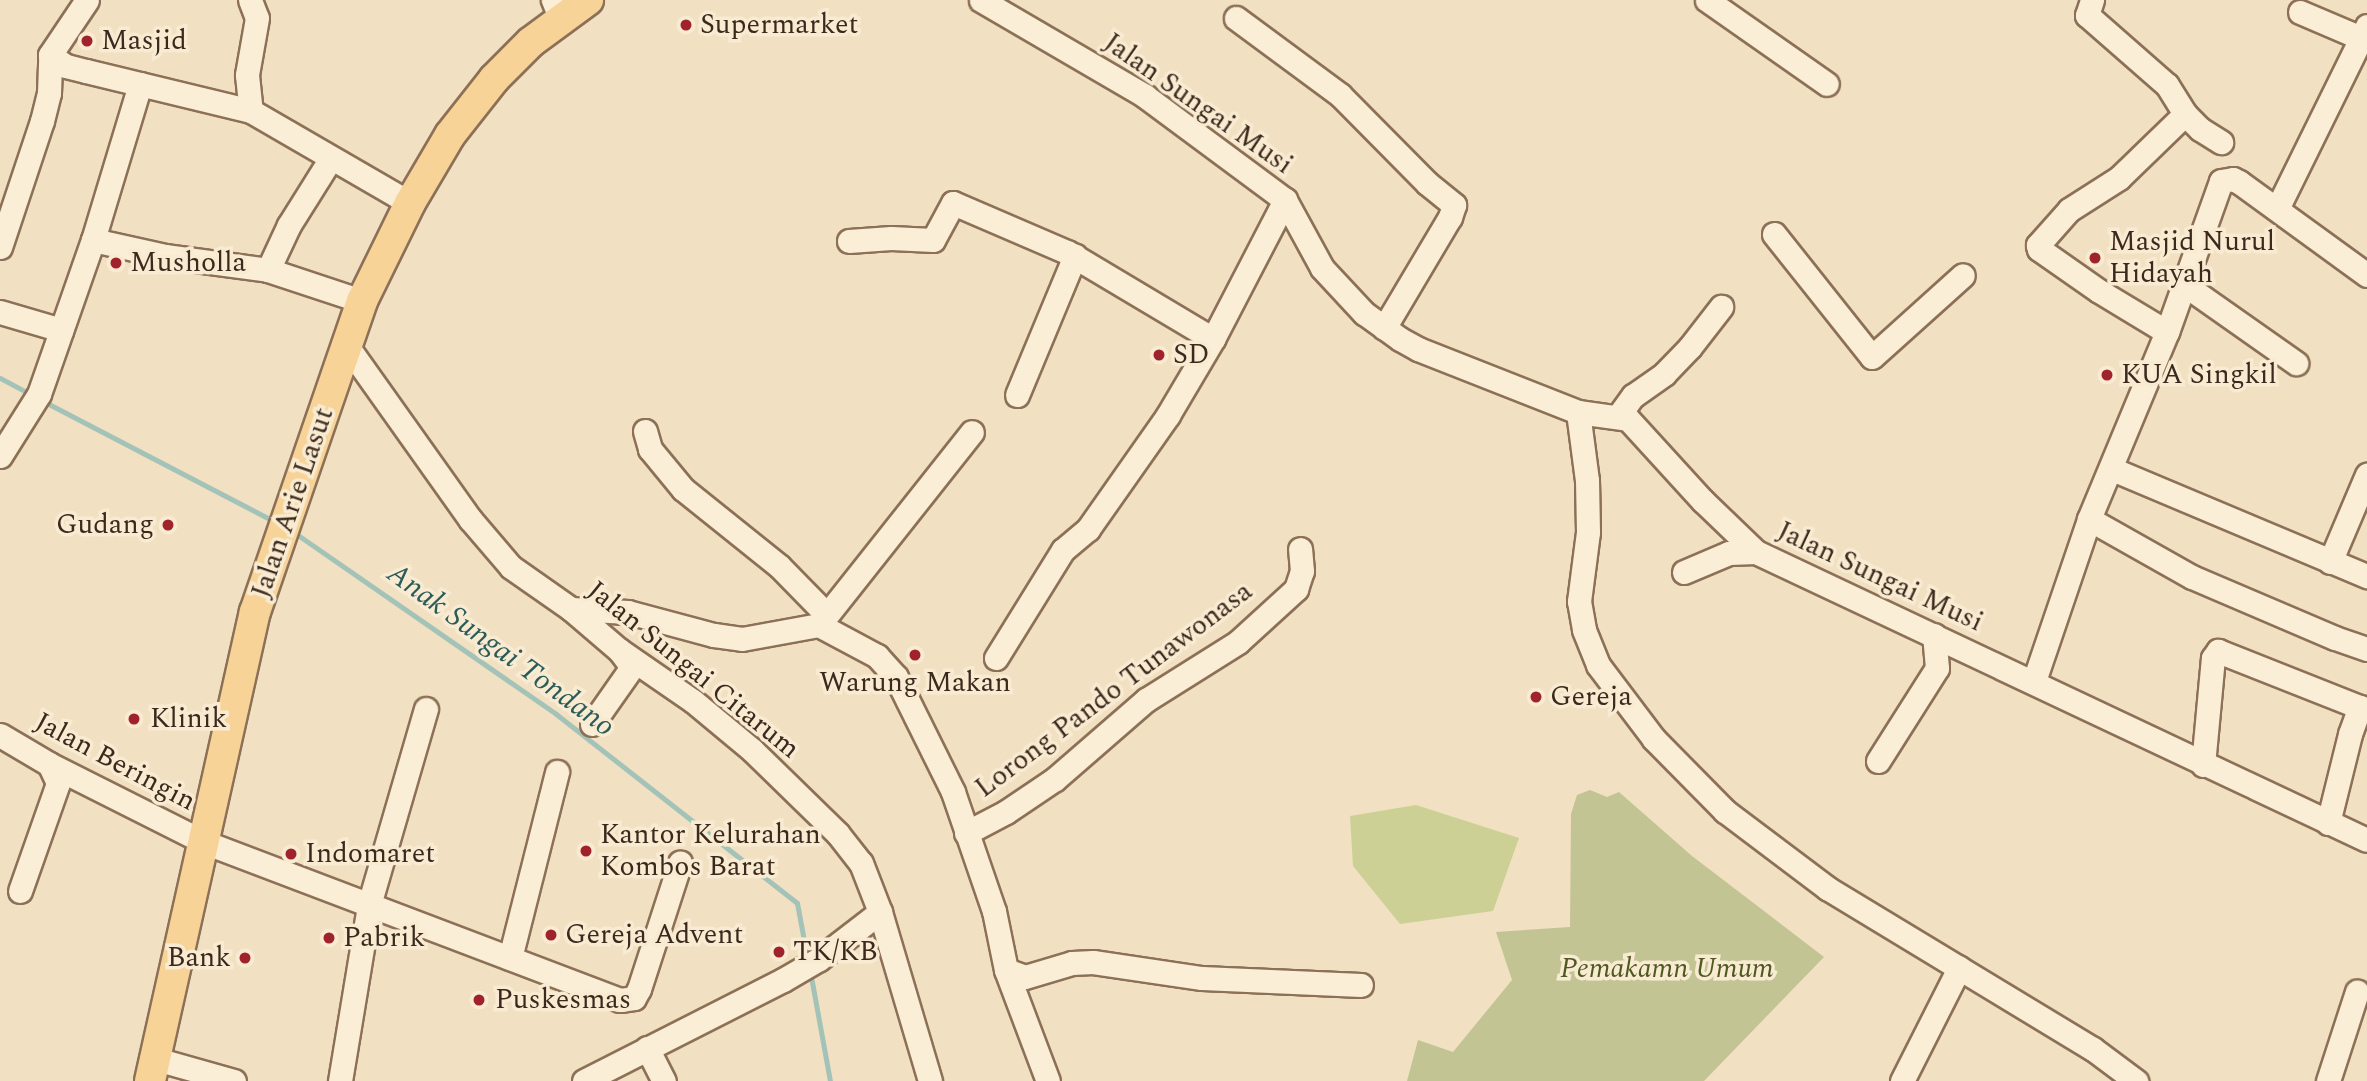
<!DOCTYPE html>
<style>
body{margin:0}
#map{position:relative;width:2367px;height:1081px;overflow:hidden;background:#f1e0c1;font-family:Spectral,serif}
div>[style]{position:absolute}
.green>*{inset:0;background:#cdd094}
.cemetery>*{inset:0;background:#c2c494}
.stream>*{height:5px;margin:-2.5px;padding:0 2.5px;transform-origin:2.5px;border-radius:2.5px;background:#a4c3b8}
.roads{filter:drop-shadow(2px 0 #8c7057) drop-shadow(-2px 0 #8c7057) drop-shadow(0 2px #8c7057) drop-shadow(0 -2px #8c7057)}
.minor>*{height:23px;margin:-11.5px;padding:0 11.5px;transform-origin:11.5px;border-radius:11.5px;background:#fbeed6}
.major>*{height:30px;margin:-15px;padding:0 15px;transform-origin:15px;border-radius:15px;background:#f7d397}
.dots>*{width:19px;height:19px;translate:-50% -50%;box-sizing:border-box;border:4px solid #f8ebd2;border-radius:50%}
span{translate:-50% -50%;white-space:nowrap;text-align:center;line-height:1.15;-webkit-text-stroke:7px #f8ebd2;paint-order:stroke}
.poi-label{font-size:28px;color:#3b291d}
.left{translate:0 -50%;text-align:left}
.right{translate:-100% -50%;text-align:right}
.street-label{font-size:28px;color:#3b291d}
.park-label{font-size:28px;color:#4f5922;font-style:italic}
.water-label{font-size:30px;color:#2b5c56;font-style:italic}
</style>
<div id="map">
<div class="green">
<i style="clip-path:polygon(1416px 805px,1519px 838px,1493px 911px,1400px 924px,1353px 866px,1350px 816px)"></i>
</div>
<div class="cemetery">
<i style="clip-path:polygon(1590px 790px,1607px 797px,1619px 792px,1692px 856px,1824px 957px,1704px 1081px,1407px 1081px,1418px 1040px,1453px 1052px,1512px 980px,1496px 932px,1570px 927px,1571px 814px,1577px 795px)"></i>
</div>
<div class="stream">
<i style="left:0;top:378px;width:36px;rotate:28deg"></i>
<i style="left:41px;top:400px;width:266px;rotate:27.5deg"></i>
<i style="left:292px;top:531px;width:321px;rotate:34.7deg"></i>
<i style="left:556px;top:714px;width:306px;rotate:38.1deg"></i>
<i style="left:797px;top:903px;width:55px;rotate:79.5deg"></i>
<i style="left:810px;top:971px;width:112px;rotate:79.7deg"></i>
</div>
<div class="roads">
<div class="minor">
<i style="left:250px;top:0;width:19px;rotate:69deg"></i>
<i style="left:257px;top:18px;width:58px;rotate:100deg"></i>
<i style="left:247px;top:75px;width:36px;rotate:84deg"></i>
<i style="left:251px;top:111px;width:184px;rotate:30.1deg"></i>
<i style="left:553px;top:0;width:22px;rotate:68deg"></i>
<i style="left:981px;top:0;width:190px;rotate:30.3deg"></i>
<i style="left:1145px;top:96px;width:174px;rotate:36.6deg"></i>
<i style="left:1285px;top:200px;width:77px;rotate:61.4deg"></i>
<i style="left:1322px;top:268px;width:62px;rotate:47deg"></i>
<i style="left:1364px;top:313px;width:44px;rotate:35.8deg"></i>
<i style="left:1400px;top:339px;width:21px;rotate:29deg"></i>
<i style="left:1418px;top:349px;width:172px;rotate:21.5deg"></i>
<i style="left:1578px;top:412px;width:50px;rotate:8deg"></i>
<i style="left:1628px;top:419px;width:111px;rotate:47.6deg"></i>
<i style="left:1703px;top:501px;width:74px;rotate:43.9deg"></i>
<i style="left:1756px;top:552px;width:675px;rotate:25.24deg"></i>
<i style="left:1707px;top:0;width:146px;rotate:35deg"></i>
<i style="left:2092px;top:0;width:16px;rotate:108deg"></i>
<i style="left:2087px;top:15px;width:106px;rotate:41.2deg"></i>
<i style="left:2167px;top:85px;width:34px;rotate:58deg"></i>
<i style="left:2185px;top:114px;width:92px;rotate:135.9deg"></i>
<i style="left:2119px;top:178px;width:59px;rotate:147.4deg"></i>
<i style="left:2069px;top:210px;width:47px;rotate:131.5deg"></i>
<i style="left:2038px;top:245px;width:4px;rotate:76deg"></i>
<i style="left:2039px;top:249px;width:73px;rotate:35deg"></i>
<i style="left:2099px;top:291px;width:79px;rotate:31.1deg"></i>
<i style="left:2300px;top:12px;width:66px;rotate:23.1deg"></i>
<i style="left:1236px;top:18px;width:129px;rotate:36.5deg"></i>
<i style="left:1340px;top:95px;width:124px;rotate:45.3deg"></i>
<i style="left:1427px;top:183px;width:35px;rotate:39deg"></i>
<i style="left:1454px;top:205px;width:13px;rotate:108deg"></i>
<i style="left:1450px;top:217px;width:129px;rotate:120.7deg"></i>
<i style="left:50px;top:55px;width:19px;rotate:35deg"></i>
<i style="left:66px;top:66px;width:21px;rotate:14deg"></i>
<i style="left:86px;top:71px;width:170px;rotate:13.6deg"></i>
<i style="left:2185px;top:114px;width:21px;rotate:45deg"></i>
<i style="left:2200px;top:129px;width:25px;rotate:32deg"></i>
<i style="left:2277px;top:209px;width:204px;rotate:-63.8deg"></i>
<i style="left:1774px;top:234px;width:157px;rotate:51.5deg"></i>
<i style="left:1872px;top:357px;width:122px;rotate:-42deg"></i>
<i style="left:93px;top:240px;width:74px;rotate:12.5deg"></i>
<i style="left:165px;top:256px;width:104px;rotate:7.7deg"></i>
<i style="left:268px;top:270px;width:99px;rotate:18.3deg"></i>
<i style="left:849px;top:241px;width:42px;rotate:-4.1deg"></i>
<i style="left:891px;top:238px;width:42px;rotate:2.7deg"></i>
<i style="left:933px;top:240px;width:42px;rotate:-61.6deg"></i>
<i style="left:953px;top:203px;width:124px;rotate:23.3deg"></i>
<i style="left:1067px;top:252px;width:170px;rotate:30.8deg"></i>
<i style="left:1213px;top:339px;width:157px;rotate:-62.6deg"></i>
<i style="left:0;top:247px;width:133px;rotate:-71.6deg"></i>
<i style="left:42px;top:121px;width:29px;rotate:-76deg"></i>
<i style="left:49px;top:93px;width:38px;rotate:-88deg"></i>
<i style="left:50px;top:55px;width:66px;rotate:-56.1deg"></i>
<i style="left:268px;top:270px;width:50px;rotate:-65deg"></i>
<i style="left:289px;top:225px;width:79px;rotate:-57.9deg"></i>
<i style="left:2185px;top:285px;width:136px;rotate:35.1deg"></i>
<i style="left:0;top:312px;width:64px;rotate:16.4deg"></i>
<i style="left:347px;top:346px;width:212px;rotate:54.6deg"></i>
<i style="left:470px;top:519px;width:63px;rotate:49.5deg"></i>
<i style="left:511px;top:567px;width:73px;rotate:35deg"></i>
<i style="left:571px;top:609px;width:63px;rotate:40.5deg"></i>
<i style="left:619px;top:650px;width:90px;rotate:34.6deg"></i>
<i style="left:693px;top:701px;width:77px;rotate:39.7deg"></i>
<i style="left:752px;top:750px;width:120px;rotate:44.3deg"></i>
<i style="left:838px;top:834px;width:37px;rotate:52deg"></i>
<i style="left:861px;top:863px;width:53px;rotate:68.8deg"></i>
<i style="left:880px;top:912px;width:176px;rotate:73.5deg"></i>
<i style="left:1017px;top:395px;width:151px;rotate:-67.4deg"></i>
<i style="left:1578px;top:412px;width:69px;rotate:82.5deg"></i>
<i style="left:1587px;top:480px;width:52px;rotate:88.9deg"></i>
<i style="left:1588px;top:532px;width:70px;rotate:97.4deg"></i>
<i style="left:1579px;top:601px;width:29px;rotate:80deg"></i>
<i style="left:1584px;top:630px;width:38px;rotate:68deg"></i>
<i style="left:1598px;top:665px;width:93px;rotate:52.9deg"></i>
<i style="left:1654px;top:739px;width:101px;rotate:45.4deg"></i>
<i style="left:1725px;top:811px;width:128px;rotate:37deg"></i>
<i style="left:1827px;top:888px;width:311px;rotate:31.2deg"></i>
<i style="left:2093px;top:1049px;width:54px;rotate:36.7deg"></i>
<i style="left:1619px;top:415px;width:24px;rotate:-54deg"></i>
<i style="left:1633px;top:396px;width:38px;rotate:-35deg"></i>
<i style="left:1664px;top:374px;width:37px;rotate:-46deg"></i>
<i style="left:1690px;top:347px;width:51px;rotate:-52.2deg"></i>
<i style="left:645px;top:431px;width:19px;rotate:74deg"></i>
<i style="left:650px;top:449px;width:52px;rotate:50.5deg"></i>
<i style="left:683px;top:489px;width:123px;rotate:38.7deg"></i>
<i style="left:779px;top:566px;width:67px;rotate:45.6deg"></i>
<i style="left:0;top:456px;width:73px;rotate:-57.8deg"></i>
<i style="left:39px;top:394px;width:163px;rotate:-70.7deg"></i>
<i style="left:93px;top:240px;width:163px;rotate:-73.2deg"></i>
<i style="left:2112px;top:469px;width:277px;rotate:22.8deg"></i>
<i style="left:2089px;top:519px;width:118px;rotate:29.4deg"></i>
<i style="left:2192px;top:577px;width:155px;rotate:23.1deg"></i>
<i style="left:2335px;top:638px;width:34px;rotate:19deg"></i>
<i style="left:2330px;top:562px;width:95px;rotate:-67deg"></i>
<i style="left:1684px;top:572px;width:49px;rotate:-22.9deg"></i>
<i style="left:1729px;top:553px;width:27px;rotate:-2deg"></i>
<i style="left:571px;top:609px;width:57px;rotate:3deg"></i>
<i style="left:628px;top:612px;width:89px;rotate:15deg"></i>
<i style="left:714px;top:635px;width:28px;rotate:8deg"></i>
<i style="left:742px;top:639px;width:78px;rotate:-10.3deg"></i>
<i style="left:819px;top:625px;width:66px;rotate:28.1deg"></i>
<i style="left:877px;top:656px;width:28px;rotate:48deg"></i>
<i style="left:896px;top:677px;width:128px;rotate:63.6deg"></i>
<i style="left:953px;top:792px;width:126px;rotate:71deg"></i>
<i style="left:994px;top:911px;width:60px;rotate:78.5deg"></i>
<i style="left:1006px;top:970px;width:119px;rotate:69.3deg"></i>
<i style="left:819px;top:625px;width:246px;rotate:-51.6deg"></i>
<i style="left:996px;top:658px;width:127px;rotate:-58.2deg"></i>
<i style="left:1063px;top:550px;width:33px;rotate:-40deg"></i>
<i style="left:1088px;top:529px;width:139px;rotate:-54.9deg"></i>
<i style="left:1168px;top:415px;width:88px;rotate:-59.4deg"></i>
<i style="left:2034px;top:681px;width:171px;rotate:-71.2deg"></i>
<i style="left:2089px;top:519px;width:203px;rotate:-67.4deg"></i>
<i style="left:2167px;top:332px;width:160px;rotate:-70.3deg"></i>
<i style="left:2221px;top:181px;width:12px;rotate:-9deg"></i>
<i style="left:2233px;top:179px;width:7px;rotate:27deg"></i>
<i style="left:2239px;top:182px;width:158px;rotate:36deg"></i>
<i style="left:592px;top:724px;width:70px;rotate:-54.9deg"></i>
<i style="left:632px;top:667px;width:21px;rotate:-127deg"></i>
<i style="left:0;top:735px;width:57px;rotate:30.6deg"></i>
<i style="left:49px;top:764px;width:174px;rotate:26.7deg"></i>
<i style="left:204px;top:842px;width:445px;rotate:20.8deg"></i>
<i style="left:620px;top:1000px;width:14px;rotate:-8deg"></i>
<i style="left:634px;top:998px;width:10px;rotate:-61deg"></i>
<i style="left:639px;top:989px;width:133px;rotate:-72deg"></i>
<i style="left:1878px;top:761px;width:110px;rotate:-57.6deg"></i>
<i style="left:1937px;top:668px;width:33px;rotate:-95deg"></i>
<i style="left:2203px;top:765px;width:107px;rotate:-84.7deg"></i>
<i style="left:2213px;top:658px;width:9px;rotate:-54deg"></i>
<i style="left:2218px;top:651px;width:160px;rotate:21.6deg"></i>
<i style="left:2328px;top:823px;width:92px;rotate:-76.1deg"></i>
<i style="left:2350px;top:734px;width:29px;rotate:-70deg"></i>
<i style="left:966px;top:833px;width:45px;rotate:-27.7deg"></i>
<i style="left:1006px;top:812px;width:59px;rotate:-34deg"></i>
<i style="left:1055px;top:779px;width:121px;rotate:-41deg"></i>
<i style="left:1146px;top:700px;width:109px;rotate:-32.2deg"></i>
<i style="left:1238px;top:642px;width:79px;rotate:-42.4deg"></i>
<i style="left:1296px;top:589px;width:19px;rotate:-72deg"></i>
<i style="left:1302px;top:571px;width:22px;rotate:-95deg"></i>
<i style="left:20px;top:891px;width:114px;rotate:-70.6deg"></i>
<i style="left:58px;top:783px;width:21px;rotate:-115deg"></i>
<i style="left:510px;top:958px;width:192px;rotate:-75.8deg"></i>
<i style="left:1006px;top:970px;width:20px;rotate:20deg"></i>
<i style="left:1025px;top:977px;width:49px;rotate:-16.6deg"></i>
<i style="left:1072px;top:963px;width:21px;rotate:-3deg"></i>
<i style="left:1093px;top:962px;width:110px;rotate:8.4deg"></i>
<i style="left:1202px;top:978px;width:159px;rotate:2.5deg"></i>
<i style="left:647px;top:1048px;width:37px;rotate:63deg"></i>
<i style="left:156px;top:1059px;width:81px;rotate:15.8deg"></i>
<i style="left:340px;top:1081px;width:178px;rotate:-80.6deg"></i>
<i style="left:369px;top:905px;width:204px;rotate:-73.8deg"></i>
<i style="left:584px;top:1081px;width:223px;rotate:-26.9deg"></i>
<i style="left:783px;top:980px;width:42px;rotate:-30.3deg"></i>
<i style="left:819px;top:959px;width:77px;rotate:-37.6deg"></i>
<i style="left:1902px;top:1081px;width:127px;rotate:-63.2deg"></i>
<i style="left:2328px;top:1081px;width:94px;rotate:-72deg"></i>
</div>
<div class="major">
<i style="left:150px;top:1081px;width:481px;rotate:-77.4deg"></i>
<i style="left:255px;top:612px;width:329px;rotate:-71deg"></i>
<i style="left:362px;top:301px;width:109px;rotate:-63.9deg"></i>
<i style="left:410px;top:203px;width:79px;rotate:-59.5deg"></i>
<i style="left:450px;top:135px;width:71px;rotate:-51.8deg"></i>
<i style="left:494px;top:79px;width:52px;rotate:-45deg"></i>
<i style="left:531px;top:42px;width:71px;rotate:-36.4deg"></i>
</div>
</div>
<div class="dots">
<i style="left:686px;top:25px;background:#a0232c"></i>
<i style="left:87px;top:41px;background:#a0232c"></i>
<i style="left:2095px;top:258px;background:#a0232c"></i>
<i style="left:116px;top:263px;background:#a0232c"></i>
<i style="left:1159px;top:355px;background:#a0232c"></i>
<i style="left:2107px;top:375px;background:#a0232c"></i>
<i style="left:168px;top:525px;background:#a0232c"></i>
<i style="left:915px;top:655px;background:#a0232c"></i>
<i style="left:1536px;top:697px;background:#a0232c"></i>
<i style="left:134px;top:719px;background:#a0232c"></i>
<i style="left:586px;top:851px;background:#a0232c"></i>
<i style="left:291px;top:854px;background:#a0232c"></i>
<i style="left:551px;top:935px;background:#a0232c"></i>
<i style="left:329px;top:938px;background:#a0232c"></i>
<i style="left:779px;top:952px;background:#a0232c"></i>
<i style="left:245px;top:958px;background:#a0232c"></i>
<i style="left:479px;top:1000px;background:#a0232c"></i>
</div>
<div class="poi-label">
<span class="left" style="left:700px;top:25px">Supermarket</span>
<span class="left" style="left:101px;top:41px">Masjid</span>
<span class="left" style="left:2109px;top:258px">Masjid Nurul<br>Hidayah</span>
<span class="left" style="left:130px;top:263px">Musholla</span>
<span class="left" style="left:1173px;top:355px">SD</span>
<span class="left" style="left:2121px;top:375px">KUA Singkil</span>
<span class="right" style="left:154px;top:525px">Gudang</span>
<span style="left:915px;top:683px">Warung Makan</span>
<span class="left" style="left:1550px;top:697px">Gereja</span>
<span class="left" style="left:150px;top:719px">Klinik</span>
<span class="left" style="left:600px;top:851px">Kantor Kelurahan<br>Kombos Barat</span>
<span class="left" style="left:305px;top:854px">Indomaret</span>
<span class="left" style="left:565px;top:935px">Gereja Advent</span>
<span class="left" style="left:343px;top:938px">Pabrik</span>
<span class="left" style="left:793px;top:952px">TK/KB</span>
<span class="right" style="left:231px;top:958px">Bank</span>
<span class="left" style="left:495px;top:1000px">Puskesmas</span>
</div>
<div class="street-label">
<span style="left:1198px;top:104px;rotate:35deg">Jalan Sungai Musi</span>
<span style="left:293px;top:503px;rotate:-71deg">Jalan Arie Lasut</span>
<span style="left:1880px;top:577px;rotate:25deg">Jalan Sungai Musi</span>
<span style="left:693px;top:670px;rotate:39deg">Jalan Sungai Citarum</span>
<span style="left:1114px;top:690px;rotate:-37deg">Lorong Pando Tunawonasa</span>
<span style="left:115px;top:762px;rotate:28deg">Jalan Beringin</span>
</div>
<div class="park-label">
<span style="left:1667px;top:969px">Pemakamn Umum</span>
</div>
<div class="water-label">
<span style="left:501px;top:650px;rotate:36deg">Anak Sungai Tondano</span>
</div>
</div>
